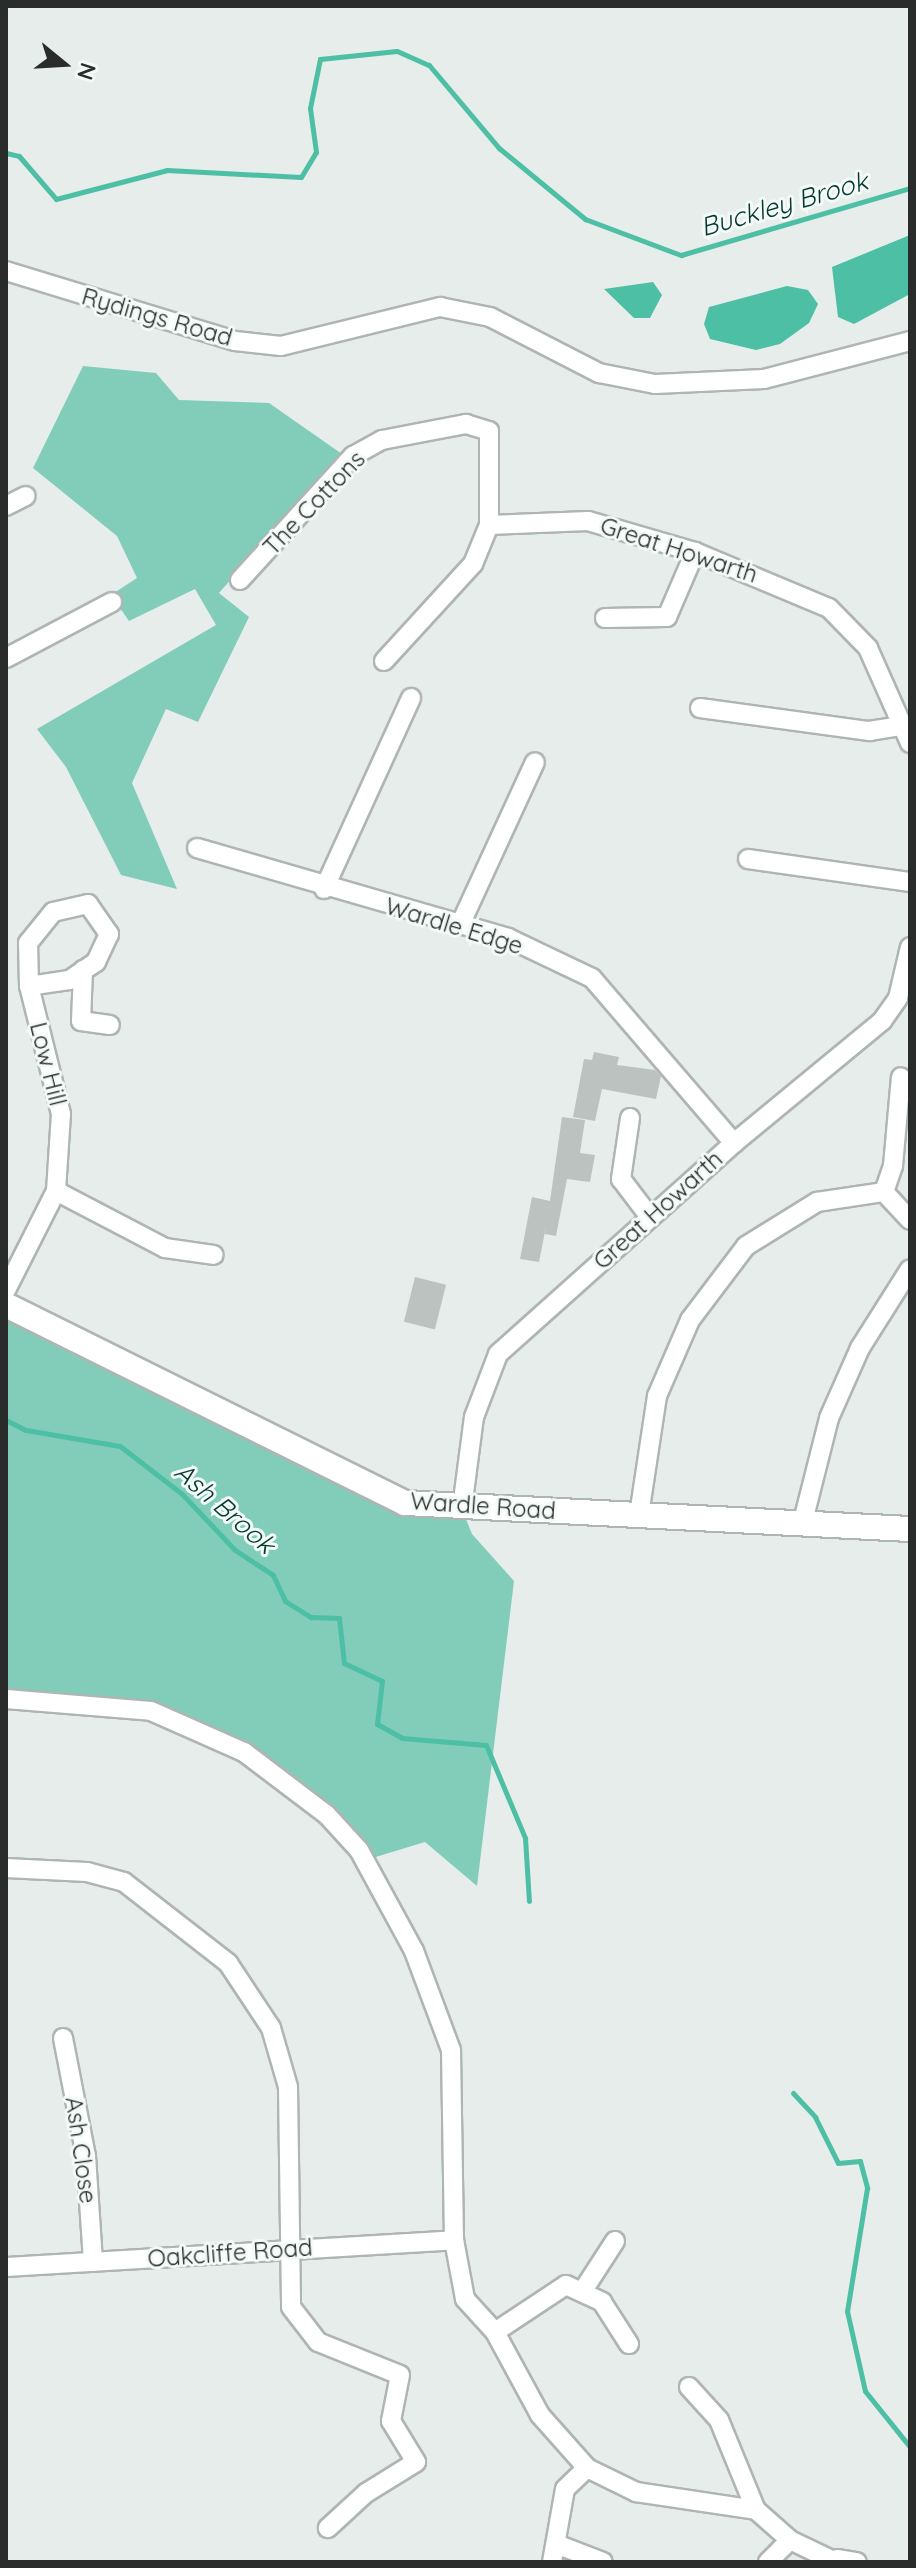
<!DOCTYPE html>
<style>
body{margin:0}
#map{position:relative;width:916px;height:2568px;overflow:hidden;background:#e6edeb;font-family:Quicksand,sans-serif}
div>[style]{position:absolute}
.green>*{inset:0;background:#82cdb9}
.water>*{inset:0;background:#4cbfa5}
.stream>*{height:5px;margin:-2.5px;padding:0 2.5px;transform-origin:2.5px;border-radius:2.5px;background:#4cbfa5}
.building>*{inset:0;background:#bbc2c0;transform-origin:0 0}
.roads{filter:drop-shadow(2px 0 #aeb5b3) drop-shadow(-2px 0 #aeb5b3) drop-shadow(0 2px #aeb5b3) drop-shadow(0 -2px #aeb5b3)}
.minor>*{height:18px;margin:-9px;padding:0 9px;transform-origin:9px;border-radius:9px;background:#fff}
.tertiary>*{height:24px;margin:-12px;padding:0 12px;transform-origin:12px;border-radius:12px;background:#fff}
span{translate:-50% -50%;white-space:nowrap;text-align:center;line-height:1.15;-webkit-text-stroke:6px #f3faf8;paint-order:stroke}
.street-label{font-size:24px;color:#292c2b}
.water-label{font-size:26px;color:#03392f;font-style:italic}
.frame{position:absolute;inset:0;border:8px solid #292c2b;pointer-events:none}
.north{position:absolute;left:24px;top:24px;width:80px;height:80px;-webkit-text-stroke:6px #f3faf8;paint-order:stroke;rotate:108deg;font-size:22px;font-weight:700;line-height:32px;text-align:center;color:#292c2b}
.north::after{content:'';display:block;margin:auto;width:28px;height:36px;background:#292c2b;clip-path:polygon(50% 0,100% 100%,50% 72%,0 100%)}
</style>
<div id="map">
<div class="green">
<i style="clip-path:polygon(83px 366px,156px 373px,179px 400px,269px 403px,342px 454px,219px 593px,249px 617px,198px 722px,166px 709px,132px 783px,177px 889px,121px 875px,66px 767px,37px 729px,216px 625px,195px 589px,129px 621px,111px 595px,137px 578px,117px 536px,33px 468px)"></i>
<i style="clip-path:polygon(6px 1311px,370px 1498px,464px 1514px,472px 1534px,514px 1581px,477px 1886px,425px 1842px,369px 1859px,362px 1847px,194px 1722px,6px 1695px)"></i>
</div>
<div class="water">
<i style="clip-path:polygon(910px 235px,910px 294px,854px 324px,838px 317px,832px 267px)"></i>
<i style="clip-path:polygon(653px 282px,662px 295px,650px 318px,634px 318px,604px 289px)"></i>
<i style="clip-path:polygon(787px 286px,808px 290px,818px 304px,809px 323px,780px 344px,756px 350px,710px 339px,704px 324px,709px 307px)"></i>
</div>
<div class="stream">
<i style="left:6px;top:153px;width:13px;rotate:13deg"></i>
<i style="left:19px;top:156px;width:57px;rotate:49.3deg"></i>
<i style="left:56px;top:199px;width:115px;rotate:-14.6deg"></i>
<i style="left:167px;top:170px;width:134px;rotate:3deg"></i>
<i style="left:301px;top:177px;width:29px;rotate:-59deg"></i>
<i style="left:316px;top:152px;width:44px;rotate:-97.8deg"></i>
<i style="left:310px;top:108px;width:50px;rotate:-78.5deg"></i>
<i style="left:320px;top:59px;width:77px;rotate:-5.9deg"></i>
<i style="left:397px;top:51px;width:35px;rotate:24deg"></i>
<i style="left:429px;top:65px;width:109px;rotate:49.9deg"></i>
<i style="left:499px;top:148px;width:112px;rotate:39.5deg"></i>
<i style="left:585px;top:219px;width:103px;rotate:20.6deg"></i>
<i style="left:681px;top:255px;width:239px;rotate:-16.3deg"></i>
<i style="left:6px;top:1420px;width:22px;rotate:27deg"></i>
<i style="left:26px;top:1430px;width:95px;rotate:9.7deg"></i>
<i style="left:120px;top:1446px;width:78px;rotate:37.7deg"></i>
<i style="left:182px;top:1494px;width:77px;rotate:46.6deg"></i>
<i style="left:235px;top:1550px;width:45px;rotate:33.3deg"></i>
<i style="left:273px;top:1575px;width:29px;rotate:65deg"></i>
<i style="left:285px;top:1601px;width:31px;rotate:32deg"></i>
<i style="left:311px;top:1617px;width:28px;rotate:2deg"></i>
<i style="left:339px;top:1618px;width:45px;rotate:83.7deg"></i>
<i style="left:344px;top:1663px;width:42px;rotate:25.3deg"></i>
<i style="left:382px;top:1681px;width:43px;rotate:96.6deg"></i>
<i style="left:377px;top:1724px;width:29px;rotate:29deg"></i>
<i style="left:402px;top:1738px;width:84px;rotate:4.8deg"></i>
<i style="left:486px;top:1745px;width:101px;rotate:67.2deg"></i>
<i style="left:525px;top:1838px;width:63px;rotate:86.4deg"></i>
<i style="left:793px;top:2093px;width:33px;rotate:47deg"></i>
<i style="left:815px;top:2117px;width:51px;rotate:63.4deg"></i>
<i style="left:838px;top:2163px;width:22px;rotate:-5deg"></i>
<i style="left:860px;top:2161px;width:28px;rotate:75deg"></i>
<i style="left:867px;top:2188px;width:125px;rotate:99.2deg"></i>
<i style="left:847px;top:2311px;width:82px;rotate:77.3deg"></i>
<i style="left:865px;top:2391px;width:72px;rotate:51.2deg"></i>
</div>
<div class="building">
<i style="clip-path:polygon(594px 1052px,619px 1057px,617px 1065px,655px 1070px,661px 1076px,656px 1099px,602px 1089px,595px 1121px,573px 1117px,584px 1059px,592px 1060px)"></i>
<i style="clip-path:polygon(562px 1117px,585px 1120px,580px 1153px,595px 1155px,590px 1182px,567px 1179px,556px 1236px,545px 1234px,546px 1227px,539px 1262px,520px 1259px,532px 1197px,550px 1201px)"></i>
<i style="left:415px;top:1277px;width:32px;height:46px;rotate:14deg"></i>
</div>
<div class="roads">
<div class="minor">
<i style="left:6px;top:271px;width:239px;rotate:17deg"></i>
<i style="left:235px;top:341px;width:46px;rotate:6.2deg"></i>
<i style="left:281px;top:346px;width:164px;rotate:-13.8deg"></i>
<i style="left:440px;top:307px;width:51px;rotate:11.3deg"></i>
<i style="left:490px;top:317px;width:123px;rotate:27.2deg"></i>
<i style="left:599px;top:373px;width:57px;rotate:11.1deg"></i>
<i style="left:655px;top:384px;width:109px;rotate:-2.6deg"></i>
<i style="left:764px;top:379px;width:151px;rotate:-14.6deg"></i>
<i style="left:6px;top:506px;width:22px;rotate:-27deg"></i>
<i style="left:240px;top:580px;width:168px;rotate:-47.7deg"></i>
<i style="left:353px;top:456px;width:33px;rotate:-29deg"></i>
<i style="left:382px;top:440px;width:86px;rotate:-10.8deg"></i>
<i style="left:466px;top:424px;width:24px;rotate:17deg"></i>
<i style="left:489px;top:431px;width:94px;rotate:90deg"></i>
<i style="left:605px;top:618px;width:62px;rotate:-0.9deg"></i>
<i style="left:667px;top:617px;width:71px;rotate:-66.7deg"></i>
<i style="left:6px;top:658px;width:120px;rotate:-27.8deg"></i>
<i style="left:384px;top:661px;width:132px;rotate:-47.5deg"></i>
<i style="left:473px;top:564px;width:42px;rotate:-67.7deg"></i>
<i style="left:489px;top:525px;width:99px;rotate:-2.3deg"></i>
<i style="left:588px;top:521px;width:111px;rotate:16.2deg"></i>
<i style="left:695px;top:552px;width:145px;rotate:22.7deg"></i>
<i style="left:829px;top:608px;width:56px;rotate:45.7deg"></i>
<i style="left:868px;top:648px;width:104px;rotate:66.1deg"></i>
<i style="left:700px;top:708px;width:171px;rotate:7.8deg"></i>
<i style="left:869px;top:731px;width:33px;rotate:-9deg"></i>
<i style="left:197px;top:848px;width:324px;rotate:16.1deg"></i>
<i style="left:508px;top:938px;width:93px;rotate:25.5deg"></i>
<i style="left:592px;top:978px;width:218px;rotate:49.3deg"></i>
<i style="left:748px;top:859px;width:164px;rotate:8.1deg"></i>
<i style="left:324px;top:889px;width:210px;rotate:-65.5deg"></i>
<i style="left:460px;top:925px;width:179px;rotate:-65.3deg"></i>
<i style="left:83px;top:970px;width:51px;rotate:92.2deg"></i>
<i style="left:81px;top:1021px;width:29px;rotate:8deg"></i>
<i style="left:630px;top:1118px;width:62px;rotate:98.4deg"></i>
<i style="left:621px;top:1179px;width:48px;rotate:52.7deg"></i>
<i style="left:56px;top:1191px;width:123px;rotate:27.6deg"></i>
<i style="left:165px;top:1248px;width:49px;rotate:8.1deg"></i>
<i style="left:884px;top:1192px;width:28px;rotate:-71deg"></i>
<i style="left:893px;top:1166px;width:89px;rotate:-84.9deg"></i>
<i style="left:884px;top:1192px;width:38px;rotate:47deg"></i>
<i style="left:6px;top:1290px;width:111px;rotate:-63.2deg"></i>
<i style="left:56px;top:1191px;width:77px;rotate:-86.3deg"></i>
<i style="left:61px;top:1114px;width:132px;rotate:-104deg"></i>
<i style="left:29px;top:986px;width:43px;rotate:-91.3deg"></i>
<i style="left:28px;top:943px;width:40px;rotate:-51deg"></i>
<i style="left:53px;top:912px;width:36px;rotate:-13deg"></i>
<i style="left:88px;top:904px;width:37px;rotate:55deg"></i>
<i style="left:109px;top:934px;width:31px;rotate:115deg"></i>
<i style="left:96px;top:962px;width:32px;rotate:146deg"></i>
<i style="left:69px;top:980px;width:40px;rotate:171.5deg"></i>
<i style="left:462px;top:1508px;width:92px;rotate:-82.5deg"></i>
<i style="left:474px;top:1417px;width:67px;rotate:-69.1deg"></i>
<i style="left:498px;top:1354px;width:317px;rotate:-41.8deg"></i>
<i style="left:734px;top:1143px;width:192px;rotate:-39.5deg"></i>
<i style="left:882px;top:1021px;width:28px;rotate:-55deg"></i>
<i style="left:898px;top:998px;width:52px;rotate:-76.8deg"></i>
<i style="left:639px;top:1515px;width:120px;rotate:-81.4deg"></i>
<i style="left:657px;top:1396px;width:83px;rotate:-66.5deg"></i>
<i style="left:690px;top:1320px;width:93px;rotate:-52.9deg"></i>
<i style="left:746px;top:1246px;width:84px;rotate:-31.8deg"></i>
<i style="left:817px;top:1202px;width:68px;rotate:-8.5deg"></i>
<i style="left:802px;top:1525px;width:110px;rotate:-75.8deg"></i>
<i style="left:829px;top:1418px;width:77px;rotate:-66.1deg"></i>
<i style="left:860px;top:1348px;width:93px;rotate:-57.7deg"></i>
<i style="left:6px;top:1699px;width:145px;rotate:4.7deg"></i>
<i style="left:151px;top:1711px;width:102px;rotate:23.8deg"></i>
<i style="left:244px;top:1752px;width:104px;rotate:37.2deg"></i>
<i style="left:327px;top:1815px;width:47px;rotate:47.6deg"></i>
<i style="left:359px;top:1850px;width:115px;rotate:61.4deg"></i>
<i style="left:414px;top:1951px;width:106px;rotate:69.5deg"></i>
<i style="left:451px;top:2050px;width:190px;rotate:89.1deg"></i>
<i style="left:454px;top:2240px;width:60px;rotate:79.4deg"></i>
<i style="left:465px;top:2299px;width:45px;rotate:47.7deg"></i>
<i style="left:495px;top:2332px;width:94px;rotate:61.5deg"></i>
<i style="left:540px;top:2415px;width:71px;rotate:48.4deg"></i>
<i style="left:587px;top:2468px;width:55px;rotate:26.1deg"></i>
<i style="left:636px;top:2492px;width:121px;rotate:8.5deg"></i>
<i style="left:756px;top:2510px;width:45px;rotate:41.4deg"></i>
<i style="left:790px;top:2540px;width:51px;rotate:25.6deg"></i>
<i style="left:6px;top:1868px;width:81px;rotate:2.8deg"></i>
<i style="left:87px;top:1872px;width:38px;rotate:15deg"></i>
<i style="left:124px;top:1882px;width:132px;rotate:37.9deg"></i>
<i style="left:228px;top:1963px;width:78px;rotate:56.5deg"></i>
<i style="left:271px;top:2028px;width:61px;rotate:73.9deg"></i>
<i style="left:288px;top:2087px;width:220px;rotate:89.2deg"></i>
<i style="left:291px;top:2307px;width:44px;rotate:52.4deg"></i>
<i style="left:318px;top:2342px;width:88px;rotate:21.9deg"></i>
<i style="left:400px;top:2375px;width:47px;rotate:101.1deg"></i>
<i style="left:391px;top:2421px;width:48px;rotate:58.6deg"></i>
<i style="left:416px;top:2462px;width:59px;rotate:148.2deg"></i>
<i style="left:366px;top:2493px;width:52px;rotate:137.4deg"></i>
<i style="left:63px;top:2038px;width:120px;rotate:79deg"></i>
<i style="left:86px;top:2156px;width:106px;rotate:86.2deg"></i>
<i style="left:6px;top:2267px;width:449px;rotate:-3.4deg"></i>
<i style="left:584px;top:2289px;width:57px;rotate:-57.1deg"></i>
<i style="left:495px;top:2332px;width:85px;rotate:-33.5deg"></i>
<i style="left:566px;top:2285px;width:40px;rotate:25deg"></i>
<i style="left:602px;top:2302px;width:50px;rotate:57.3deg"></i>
<i style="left:689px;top:2387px;width:45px;rotate:47.7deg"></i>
<i style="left:719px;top:2420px;width:97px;rotate:67.7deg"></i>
<i style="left:556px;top:2544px;width:50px;rotate:21deg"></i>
<i style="left:837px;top:2559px;width:20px;rotate:9deg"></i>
<i style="left:552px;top:2562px;width:74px;rotate:-79.9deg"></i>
<i style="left:565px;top:2489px;width:30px;rotate:-44deg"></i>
<i style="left:768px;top:2562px;width:31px;rotate:-45deg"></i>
</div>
<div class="tertiary">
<i style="left:6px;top:1305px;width:445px;rotate:26.4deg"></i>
<i style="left:405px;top:1503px;width:506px;rotate:2.95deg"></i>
</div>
</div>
<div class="street-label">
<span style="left:157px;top:317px;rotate:16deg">Rydings Road</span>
<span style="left:314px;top:503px;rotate:-46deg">The Cottons</span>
<span style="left:679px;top:550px;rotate:18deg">Great Howarth</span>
<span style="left:454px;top:926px;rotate:17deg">Wardle Edge</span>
<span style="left:48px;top:1064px;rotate:76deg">Low Hill</span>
<span style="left:658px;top:1210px;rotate:-42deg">Great Howarth</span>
<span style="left:483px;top:1506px;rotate:4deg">Wardle Road</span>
<span style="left:81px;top:2150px;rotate:82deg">Ash Close</span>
<span style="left:230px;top:2253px;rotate:-4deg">Oakcliffe Road</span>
</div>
<div class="water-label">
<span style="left:784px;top:204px;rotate:-16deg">Buckley Brook</span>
<span style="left:225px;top:1508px;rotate:41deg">Ash Brook</span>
</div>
<div class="frame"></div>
<div class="north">N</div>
</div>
